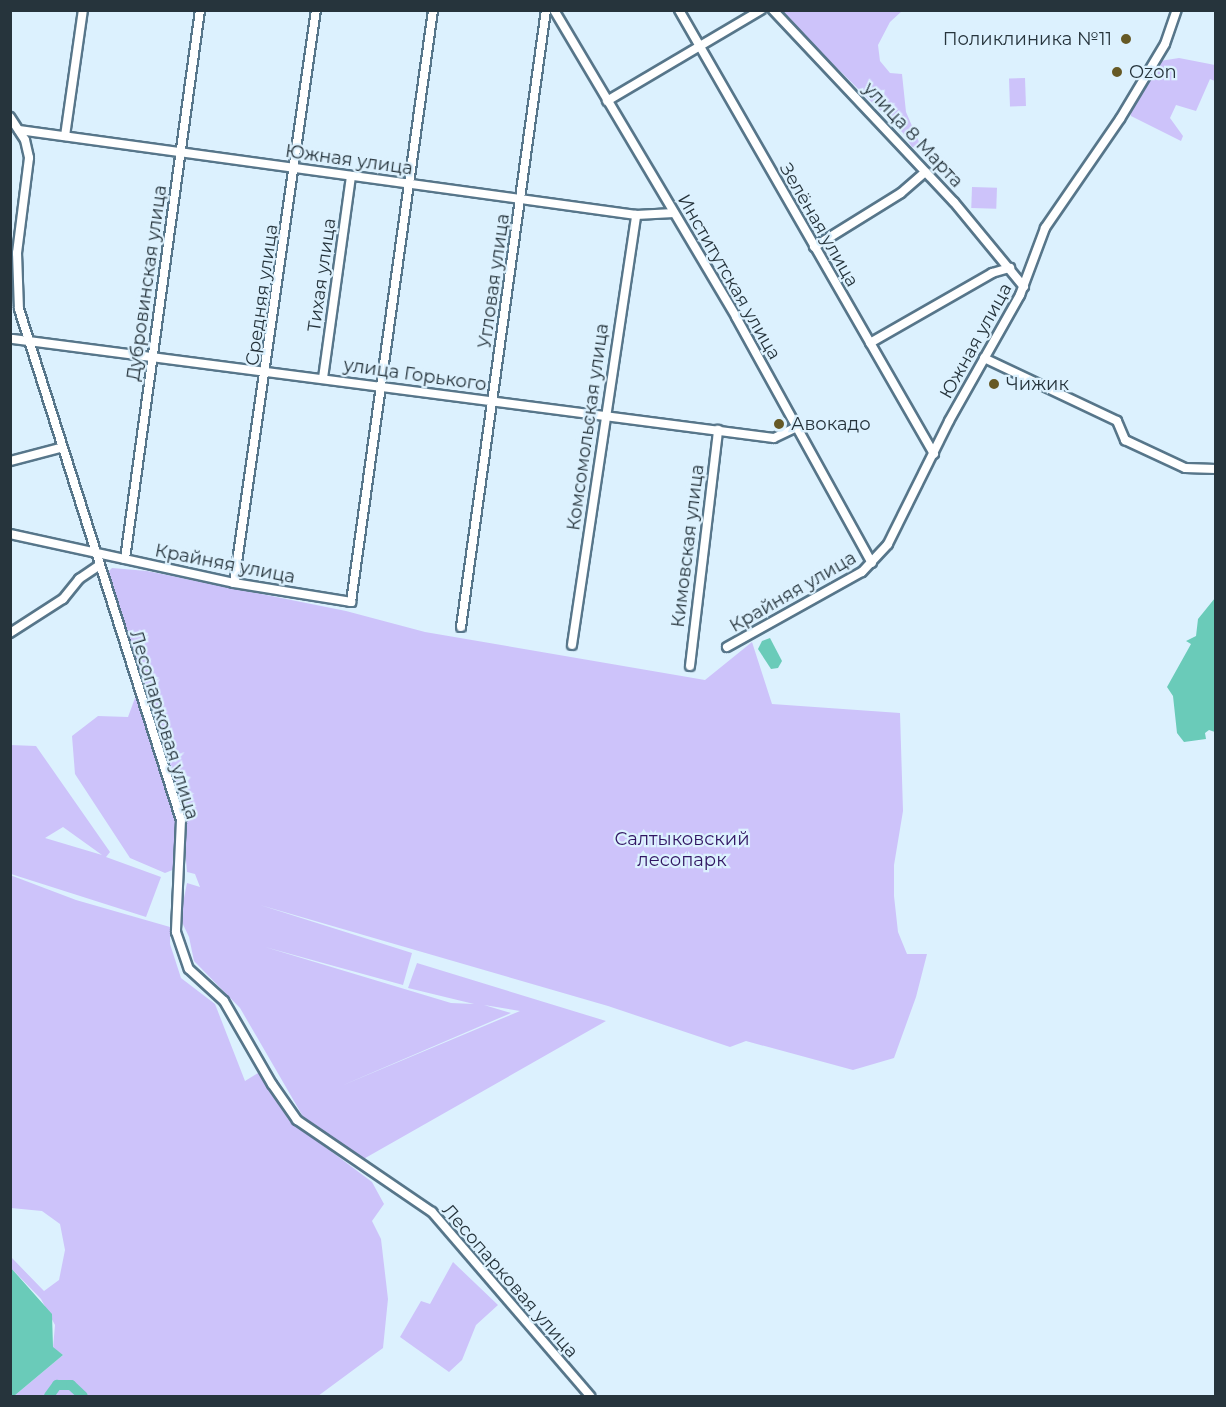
<!DOCTYPE html>
<meta charset="utf-8">
<style>
body{margin:0}
#map{position:relative;width:1226px;height:1407px;overflow:hidden;background:#dcf1fe;font-family:Montserrat,sans-serif}
div>[style]{position:absolute}
.green>*{inset:0;background:#cdc3fa;transform-origin:0 0}
.water>*{inset:0;background:#6acbb9}
.river>*{height:10px;margin:-5px;padding:0 5px;transform-origin:5px;border-radius:5px;background:#6acbb9}
.roads{filter:drop-shadow(2px 0 #57768a) drop-shadow(-2px 0 #57768a) drop-shadow(0 2px #57768a) drop-shadow(0 -2px #57768a)}
.minor>*{height:8px;margin:-4px;padding:0 4px;transform-origin:4px;border-radius:4px;background:#fff}
.dots>*{width:16px;height:16px;translate:-50% -50%;box-sizing:border-box;border:3px solid #dcf1fe;border-radius:50%}
span{translate:-50% -50%;white-space:nowrap;text-align:center;line-height:1.15;-webkit-text-stroke:4.5px #dcf1fe;paint-order:stroke}
.poi-label{font-size:18px;color:#26343c}
.right{translate:-100% -50%;text-align:right}
.left{translate:0 -50%;text-align:left}
.street-label{font-size:18px;color:#26343c}
.park-label{font-size:18px;color:#311663}
.frame{position:absolute;inset:0;border:12px solid #26343c;pointer-events:none}
</style>
<div id="map">
<div class="green">
<i style="clip-path:polygon(779px 11px,902px 11px,890px 22px,878px 45px,880px 61px,890px 73px,902px 74px,906px 112px,922px 149px,912px 147px,903px 133px)"></i>
<i style="clip-path:polygon(1179px 58px,1215px 65px,1215px 81px,1210px 79px,1196px 111px,1176px 105px,1170px 118px,1183px 136px,1181px 141px,1131px 116px,1130px 109px,1160px 61px)"></i>
<i style="left:1025px;top:78px;width:28px;height:16px;rotate:88deg"></i>
<i style="left:972px;top:187px;width:25px;height:21px;rotate:2deg"></i>
<i style="clip-path:polygon(evenodd,112px 568px,147px 571px,346px 611px,425px 632px,705px 680px,752px 642px,772px 704px,900px 713px,903px 811px,894px 865px,894px 896px,898px 932px,907px 954px,927px 954px,916px 997px,894px 1058px,853px 1070px,746px 1041px,730px 1047px,608px 1006px,260px 905px,412px 953px,403px 985px,265px 947px,451px 1003px,474px 1004px,408px 988px,417px 963px,606px 1021px,360px 1161px,305px 1120px,240px 1008px,194px 961px,189px 937px,180px 918px,187px 883px,200px 887px,195px 874px,187px 872px,182px 814px,175px 814px,175px 869px,165px 873px,130px 858px,75px 774px,72px 736px,98px 716px,128px 717px,135px 698px,138px 678px,105px 575px,112px 568px,484px 1005px,520px 1011px,341px 1086px,511px 1013px,484px 1005px)"></i>
<i style="clip-path:polygon(evenodd,10px 745px,36px 746px,110px 852px,106px 857px,161px 877px,146px 917px,11px 874px,10px 745px,63px 827px,102px 855px,45px 838px,63px 827px)"></i>
<i style="clip-path:polygon(10px 875px,76px 900px,170px 927px,170px 944px,181px 978px,215px 1004px,245px 1081px,258px 1073px,288px 1119px,372px 1182px,384px 1204px,372px 1221px,381px 1239px,388px 1299px,383px 1348px,318px 1396px,14px 1396px,63px 1355px,53px 1348px,55px 1325px,41px 1299px,11px 1268px,11px 1257px,44px 1291px,59px 1280px,65px 1250px,60px 1224px,42px 1211px,11px 1208px)"></i>
<i style="clip-path:polygon(453px 1262px,498px 1305px,476px 1325px,462px 1360px,449px 1372px,400px 1337px,421px 1301px,430px 1304px)"></i>
</div>
<div class="water">
<i style="clip-path:polygon(1215px 598px,1215px 732px,1209px 730px,1205px 733px,1206px 739px,1184px 742px,1177px 733px,1173px 696px,1167px 687px,1191px 644px,1186px 641px,1196px 636px,1198px 619px)"></i>
<i style="clip-path:polygon(770px 638px,782px 661px,778px 668px,771px 669px,758px 649px,762px 641px)"></i>
<i style="clip-path:polygon(11px 1268px,52px 1314px,53px 1347px,63px 1355px,14px 1396px,10px 1396px)"></i>
</div>
<div class="river">
<i style="left:49px;top:1396px;width:14px;rotate:-54deg"></i>
<i style="left:57px;top:1385px;width:14px"></i>
<i style="left:71px;top:1385px;width:16px;rotate:43deg"></i>
</div>
<div class="roads">
<div class="minor">
<i style="left:554px;top:10px;width:357px;rotate:59.3deg"></i>
<i style="left:736px;top:317px;width:281px;rotate:61.1deg"></i>
<i style="left:679px;top:10px;width:512px;rotate:60.13deg"></i>
<i style="left:773px;top:10px;width:264px;rotate:46.7deg"></i>
<i style="left:954px;top:202px;width:110px;rotate:50.5deg"></i>
<i style="left:607px;top:101px;width:179px;rotate:-30.6deg"></i>
<i style="left:10px;top:117px;width:27px;rotate:57deg"></i>
<i style="left:25px;top:140px;width:18px;rotate:77deg"></i>
<i style="left:29px;top:158px;width:96px;rotate:97.2deg"></i>
<i style="left:17px;top:253px;width:56px;rotate:88deg"></i>
<i style="left:19px;top:309px;width:536px;rotate:72.41deg"></i>
<i style="left:181px;top:820px;width:112px;rotate:92.6deg"></i>
<i style="left:176px;top:932px;width:39px;rotate:71deg"></i>
<i style="left:189px;top:969px;width:47px;rotate:42.4deg"></i>
<i style="left:224px;top:1001px;width:96px;rotate:60deg"></i>
<i style="left:272px;top:1084px;width:44px;rotate:55.2deg"></i>
<i style="left:297px;top:1120px;width:163px;rotate:34.3deg"></i>
<i style="left:432px;top:1212px;width:243px;rotate:49.3deg"></i>
<i style="left:19px;top:130px;width:623px;rotate:7.84deg"></i>
<i style="left:636px;top:215px;width:38px;rotate:-3deg"></i>
<i style="left:65px;top:136px;width:127px;rotate:-81.9deg"></i>
<i style="left:814px;top:247px;width:102px;rotate:-31.8deg"></i>
<i style="left:901px;top:193px;width:32px;rotate:-41deg"></i>
<i style="left:13px;top:339px;width:767px;rotate:7.41deg"></i>
<i style="left:774px;top:438px;width:25px;rotate:-26deg"></i>
<i style="left:870px;top:343px;width:141px;rotate:-29.8deg"></i>
<i style="left:992px;top:273px;width:19px;rotate:-16deg"></i>
<i style="left:984px;top:358px;width:147px;rotate:25.3deg"></i>
<i style="left:1117px;top:421px;width:21px;rotate:67deg"></i>
<i style="left:1125px;top:440px;width:66px;rotate:25deg"></i>
<i style="left:1185px;top:468px;width:31px;rotate:2deg"></i>
<i style="left:323px;top:378px;width:204px;rotate:-82.1deg"></i>
<i style="left:10px;top:461px;width:52px;rotate:-14.6deg"></i>
<i style="left:10px;top:534px;width:229px;rotate:12.3deg"></i>
<i style="left:234px;top:583px;width:119px;rotate:9.2deg"></i>
<i style="left:351px;top:602px;width:598px;rotate:-82.11deg"></i>
<i style="left:125px;top:559px;width:554px;rotate:-82.22deg"></i>
<i style="left:234px;top:583px;width:579px;rotate:-81.86deg"></i>
<i style="left:461px;top:627px;width:623px;rotate:-82.16deg"></i>
<i style="left:10px;top:633px;width:63px;rotate:-32.7deg"></i>
<i style="left:63px;top:599px;width:26px;rotate:-51deg"></i>
<i style="left:79px;top:579px;width:23px;rotate:-34deg"></i>
<i style="left:572px;top:645px;width:435px;rotate:-81.5deg"></i>
<i style="left:727px;top:647px;width:154px;rotate:-29.1deg"></i>
<i style="left:862px;top:572px;width:38px;rotate:-47deg"></i>
<i style="left:888px;top:544px;width:137px;rotate:-63.6deg"></i>
<i style="left:949px;top:421px;width:145px;rotate:-60.6deg"></i>
<i style="left:1020px;top:295px;width:72px;rotate:-69.5deg"></i>
<i style="left:1045px;top:228px;width:132px;rotate:-55.5deg"></i>
<i style="left:1120px;top:119px;width:87px;rotate:-59deg"></i>
<i style="left:1165px;top:44px;width:36px;rotate:-71deg"></i>
<i style="left:690px;top:666px;width:238px;rotate:-83.2deg"></i>
</div>
</div>
<div class="dots">
<i style="left:1126px;top:39px;background:#665925"></i>
<i style="left:1117px;top:72px;background:#665925"></i>
<i style="left:994px;top:384px;background:#665925"></i>
<i style="left:779px;top:424px;background:#665925"></i>
</div>
<div class="poi-label">
<span class="right" style="left:1112px;top:39px">Поликлиника №11</span>
<span class="left" style="left:1129px;top:72px">Ozon</span>
<span class="left" style="left:1006px;top:384px">Чижик</span>
<span class="left" style="left:791px;top:424px">Авокадо</span>
</div>
<div class="street-label">
<span style="left:913px;top:135px;rotate:47deg">улица 8 Марта</span>
<span style="left:349px;top:160px;rotate:8deg">Южная улица</span>
<span style="left:819px;top:225px;rotate:60deg">Зелёная улица</span>
<span style="left:322px;top:275px;rotate:-82deg">Тихая улица</span>
<span style="left:729px;top:277px;rotate:60deg">Институтская улица</span>
<span style="left:494px;top:281px;rotate:-82deg">Угловая улица</span>
<span style="left:147px;top:283px;rotate:-82deg">Дубровинская улица</span>
<span style="left:262px;top:295px;rotate:-82deg">Средняя улица</span>
<span style="left:976px;top:341px;rotate:-61deg">Южная улица</span>
<span style="left:415px;top:375px;rotate:8deg">улица Горького</span>
<span style="left:588px;top:427px;rotate:-82deg">Комсомольская улица</span>
<span style="left:688px;top:546px;rotate:-83deg">Кимовская улица</span>
<span style="left:225px;top:564px;rotate:11deg">Крайняя улица</span>
<span style="left:793px;top:592px;rotate:-30deg">Крайняя улица</span>
<span style="left:164px;top:725px;rotate:73deg">Лесопарковая улица</span>
<span style="left:510px;top:1281px;rotate:49deg">Лесопарковая улица</span>
</div>
<div class="park-label">
<span style="left:682px;top:850px">Салтыковский<br>лесопарк</span>
</div>
<div class="frame"></div>
</div>
